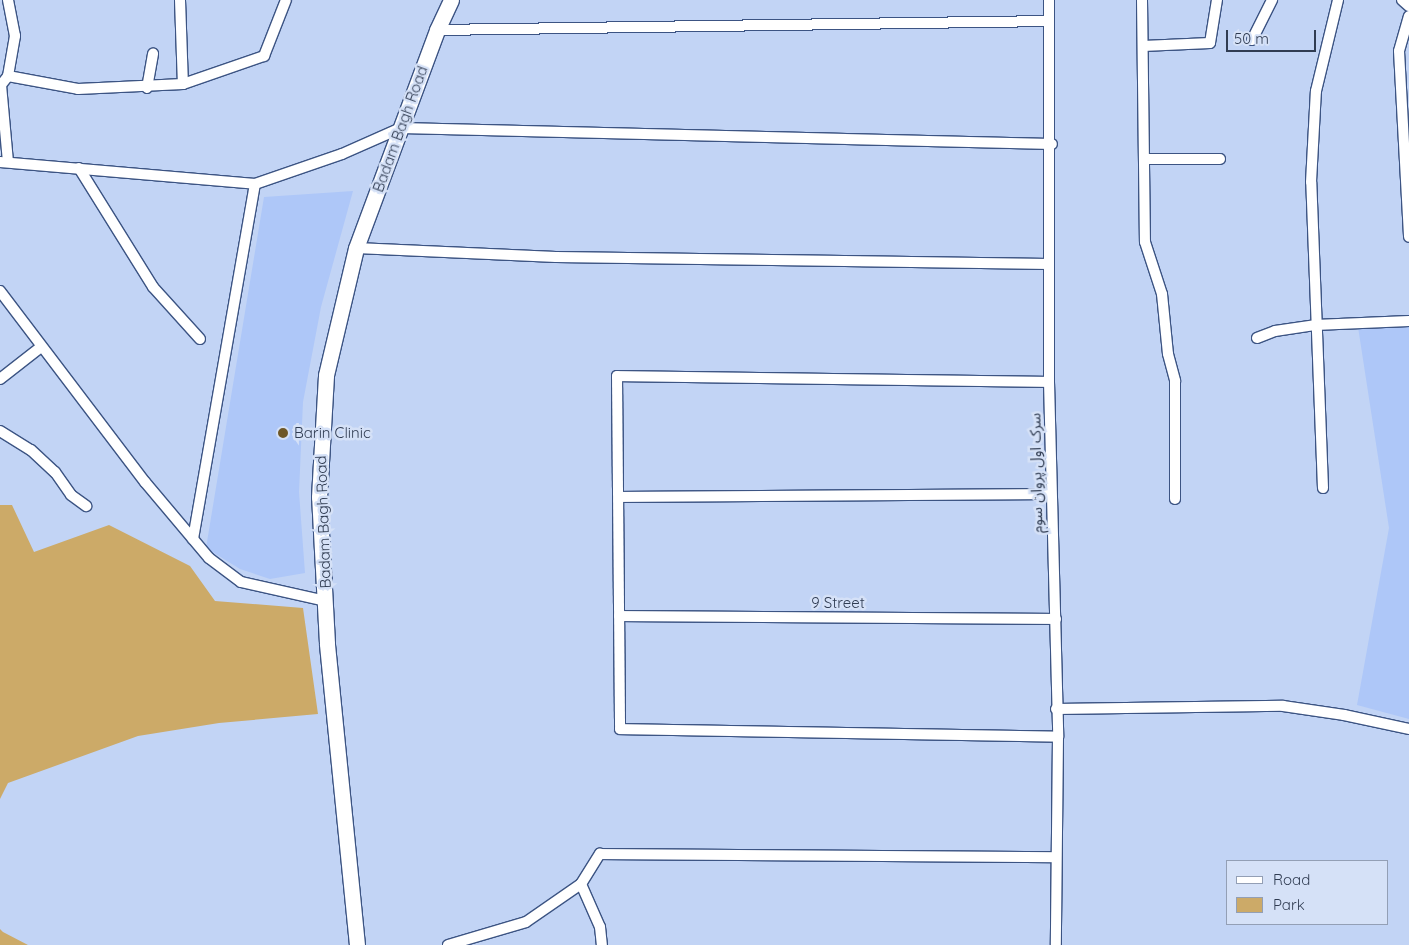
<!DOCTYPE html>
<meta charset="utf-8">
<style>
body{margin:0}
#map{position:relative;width:1409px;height:945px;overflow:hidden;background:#c2d4f5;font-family:Quicksand,"Noto Sans Arabic",sans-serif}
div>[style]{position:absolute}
.built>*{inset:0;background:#aec7f8}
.green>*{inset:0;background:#ccaa68}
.roads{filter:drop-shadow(1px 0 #3c5483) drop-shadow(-1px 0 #3c5483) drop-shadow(0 1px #3c5483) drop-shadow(0 -1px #3c5483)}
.minor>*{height:10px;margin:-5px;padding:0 5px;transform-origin:5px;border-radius:5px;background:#fff}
.primary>*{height:15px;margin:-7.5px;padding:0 7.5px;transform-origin:7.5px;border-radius:7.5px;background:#fff}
.dots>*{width:14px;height:14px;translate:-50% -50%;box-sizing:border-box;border:2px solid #d5e1f7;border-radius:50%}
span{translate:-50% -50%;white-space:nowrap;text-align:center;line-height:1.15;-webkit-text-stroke:5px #d5e1f7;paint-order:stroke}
.street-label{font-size:15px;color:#303c52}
.poi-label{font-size:15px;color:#303c52}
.left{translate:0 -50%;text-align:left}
.legend{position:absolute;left:1226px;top:860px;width:162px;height:65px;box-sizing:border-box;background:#d5e1f7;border:1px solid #939fb5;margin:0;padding:6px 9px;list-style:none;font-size:15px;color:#303c52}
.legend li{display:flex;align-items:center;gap:10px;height:25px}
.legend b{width:25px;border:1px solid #939fb5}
.scale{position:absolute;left:1226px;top:30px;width:90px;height:22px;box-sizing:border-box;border:2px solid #303c52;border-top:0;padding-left:6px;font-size:15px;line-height:18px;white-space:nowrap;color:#303c52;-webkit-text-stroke:4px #d5e1f7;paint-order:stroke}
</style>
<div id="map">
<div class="built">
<i style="clip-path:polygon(353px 191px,321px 307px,303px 402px,299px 492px,305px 573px,270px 579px,240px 569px,206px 548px,264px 197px)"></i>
<i style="clip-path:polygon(1409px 321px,1409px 719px,1357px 705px,1389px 528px,1358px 327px)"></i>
</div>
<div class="green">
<i style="clip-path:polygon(0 505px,12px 505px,34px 552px,109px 525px,190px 566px,215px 601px,303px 608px,318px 714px,219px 723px,138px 736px,8px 783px,0 799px)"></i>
<i style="clip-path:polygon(0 929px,3px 932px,28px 945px,0 945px)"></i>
</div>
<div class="roads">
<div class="minor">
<i style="left:180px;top:0;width:84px;rotate:88deg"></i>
<i style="left:1049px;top:0;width:382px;rotate:90deg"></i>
<i style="left:1049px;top:382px;width:355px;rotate:88.5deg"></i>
<i style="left:1058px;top:737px;width:208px;rotate:90.6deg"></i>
<i style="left:1142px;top:0;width:242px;rotate:89.3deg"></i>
<i style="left:1145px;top:242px;width:55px;rotate:71.9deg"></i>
<i style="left:1162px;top:294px;width:60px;rotate:84.3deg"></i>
<i style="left:1168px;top:354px;width:28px;rotate:75deg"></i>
<i style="left:1175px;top:381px;width:118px;rotate:90deg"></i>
<i style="left:1402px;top:0;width:9px;rotate:41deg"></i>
<i style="left:1409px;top:16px;width:36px;rotate:106deg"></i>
<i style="left:1399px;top:51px;width:186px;rotate:86.9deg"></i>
<i style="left:437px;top:30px;width:612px;rotate:-0.84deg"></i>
<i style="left:1252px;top:40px;width:45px;rotate:-63.4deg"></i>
<i style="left:1143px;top:46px;width:67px;rotate:-2.6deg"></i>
<i style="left:1210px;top:43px;width:44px;rotate:-80.8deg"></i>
<i style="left:8px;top:76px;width:41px;rotate:-80.1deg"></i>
<i style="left:15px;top:36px;width:37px;rotate:-101deg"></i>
<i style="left:147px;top:88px;width:35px;rotate:-80deg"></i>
<i style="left:1144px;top:159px;width:76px"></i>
<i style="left:0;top:162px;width:256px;rotate:4.9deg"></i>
<i style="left:255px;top:184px;width:92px;rotate:-19deg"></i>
<i style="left:342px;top:154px;width:64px;rotate:-23.8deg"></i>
<i style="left:401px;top:128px;width:651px;rotate:1.41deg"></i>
<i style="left:8px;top:162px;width:77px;rotate:-95.2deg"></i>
<i style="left:1px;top:85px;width:11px;rotate:-52deg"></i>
<i style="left:8px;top:76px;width:71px;rotate:10.5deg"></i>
<i style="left:78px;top:89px;width:105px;rotate:-2.7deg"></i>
<i style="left:183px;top:84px;width:86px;rotate:-19.1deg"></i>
<i style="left:264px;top:56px;width:60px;rotate:-68.6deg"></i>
<i style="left:79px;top:168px;width:140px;rotate:58.1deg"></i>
<i style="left:153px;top:287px;width:70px;rotate:47.9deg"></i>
<i style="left:356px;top:248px;width:200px;rotate:2.6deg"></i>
<i style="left:556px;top:257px;width:493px;rotate:0.8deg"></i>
<i style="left:0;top:291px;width:240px;rotate:52.8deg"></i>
<i style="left:145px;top:482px;width:99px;rotate:49.9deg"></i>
<i style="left:209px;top:558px;width:40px;rotate:37deg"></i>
<i style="left:241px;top:582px;width:87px;rotate:12.6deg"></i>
<i style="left:1257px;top:338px;width:19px;rotate:-21deg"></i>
<i style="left:1275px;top:331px;width:40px;rotate:-8.5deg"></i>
<i style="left:1315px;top:325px;width:94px;rotate:-2.4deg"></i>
<i style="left:0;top:379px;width:52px;rotate:-38deg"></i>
<i style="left:1049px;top:382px;width:432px;rotate:-179.2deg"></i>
<i style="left:617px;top:376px;width:353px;rotate:89.5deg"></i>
<i style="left:620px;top:729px;width:438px;rotate:1deg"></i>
<i style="left:0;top:431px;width:36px;rotate:32deg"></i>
<i style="left:31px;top:450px;width:33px;rotate:43deg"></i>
<i style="left:55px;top:472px;width:28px;rotate:55deg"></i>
<i style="left:71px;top:495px;width:19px;rotate:36deg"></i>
<i style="left:1323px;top:488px;width:306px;rotate:-92.2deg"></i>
<i style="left:1311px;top:182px;width:91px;rotate:-86.9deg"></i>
<i style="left:1316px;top:91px;width:94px;rotate:-76.4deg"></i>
<i style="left:619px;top:497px;width:432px;rotate:-0.4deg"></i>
<i style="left:193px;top:539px;width:360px;rotate:-80.1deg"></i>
<i style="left:619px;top:616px;width:437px;rotate:0.4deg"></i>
<i style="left:1056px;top:709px;width:227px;rotate:-0.8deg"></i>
<i style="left:1283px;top:706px;width:62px;rotate:8.4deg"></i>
<i style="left:1344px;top:715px;width:66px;rotate:12.2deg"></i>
<i style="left:581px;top:884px;width:47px;rotate:66.2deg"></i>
<i style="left:600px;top:927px;width:18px;rotate:84deg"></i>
<i style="left:448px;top:945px;width:81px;rotate:-16.4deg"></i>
<i style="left:526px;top:922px;width:67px;rotate:-34.6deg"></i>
<i style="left:581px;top:884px;width:36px;rotate:-58deg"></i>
<i style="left:600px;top:854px;width:456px;rotate:0.4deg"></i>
</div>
<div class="primary">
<i style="left:357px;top:945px;width:303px;rotate:-95.7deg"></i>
<i style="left:327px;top:643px;width:146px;rotate:-93.1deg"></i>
<i style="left:319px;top:497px;width:122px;rotate:-86.7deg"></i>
<i style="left:326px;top:375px;width:130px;rotate:-76.7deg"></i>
<i style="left:356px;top:248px;width:233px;rotate:-69.6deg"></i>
<i style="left:437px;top:30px;width:33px;rotate:-65deg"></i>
</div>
</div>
<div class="dots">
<i style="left:283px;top:433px;background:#6e5727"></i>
</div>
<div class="street-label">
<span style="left:400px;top:129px;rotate:-70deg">Badam Bagh Road</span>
<span style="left:1036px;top:473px;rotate:-91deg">سرک اول پروان سوم</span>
<span style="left:323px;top:522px;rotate:-92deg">Badam Bagh Road</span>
<span style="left:838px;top:603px">9 Street</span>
</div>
<div class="poi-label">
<span class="left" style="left:294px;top:433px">Barin Clinic</span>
</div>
<ul class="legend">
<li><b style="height:6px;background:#fff"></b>Road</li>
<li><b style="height:14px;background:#ccaa68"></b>Park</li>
</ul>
<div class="scale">50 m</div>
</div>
